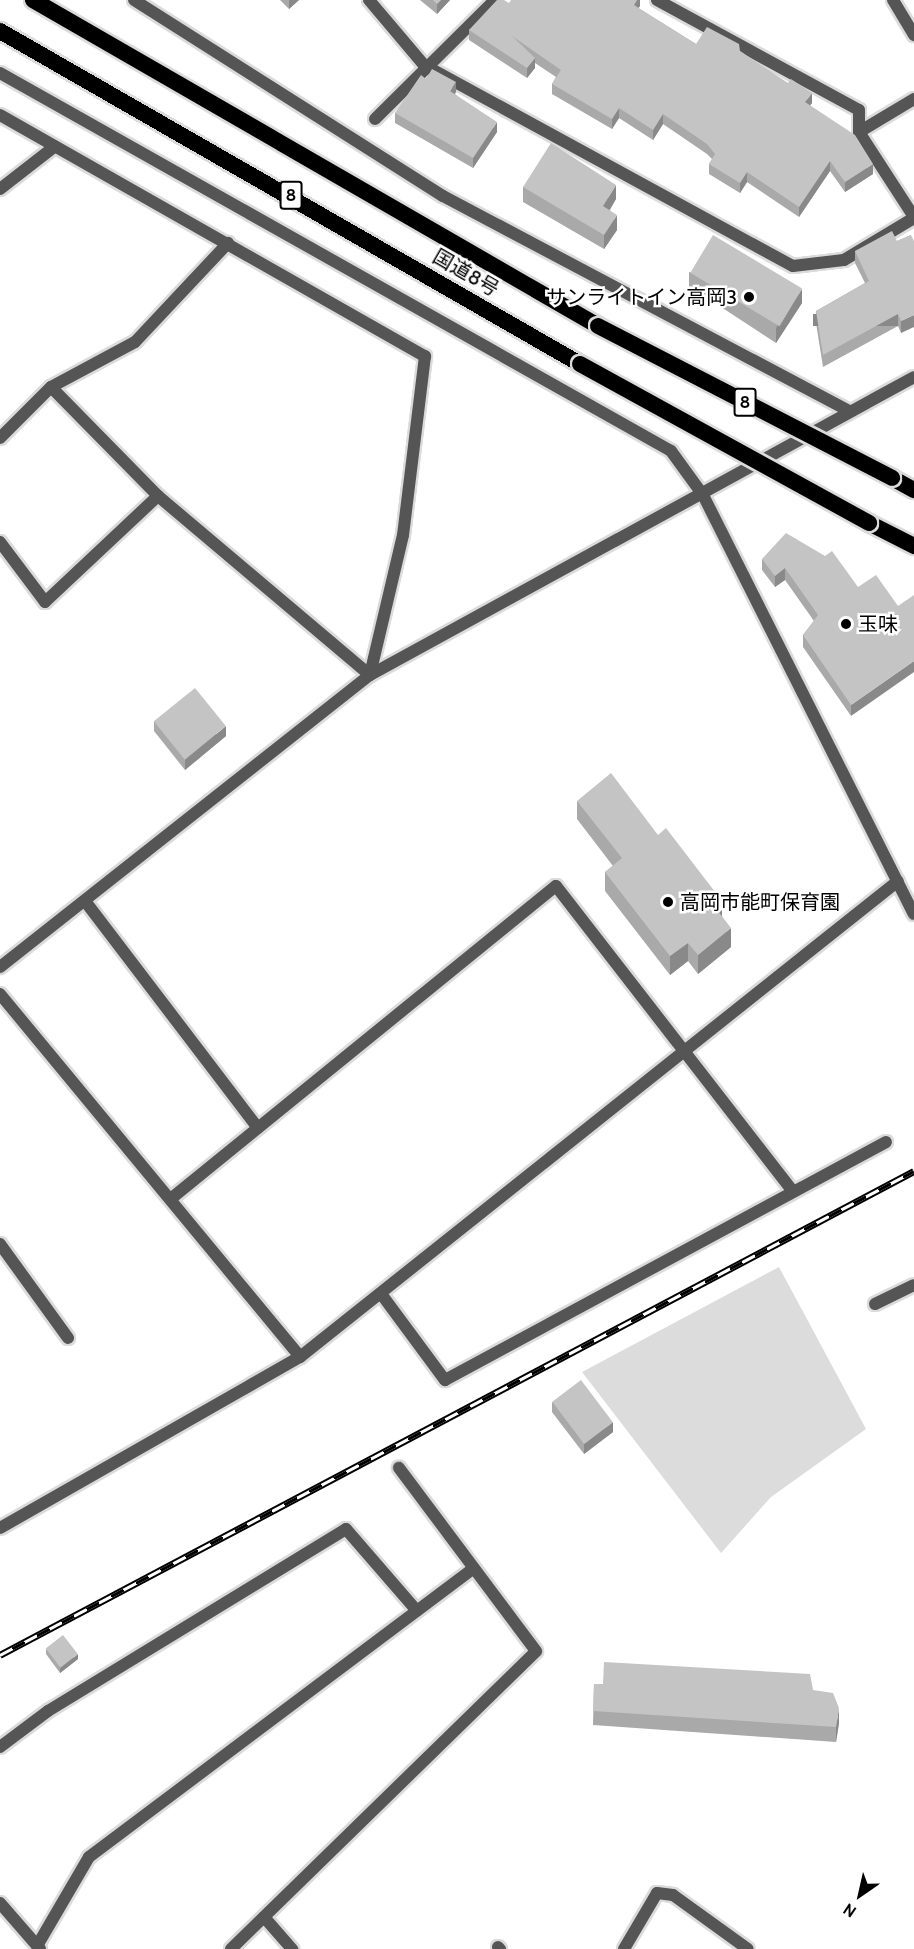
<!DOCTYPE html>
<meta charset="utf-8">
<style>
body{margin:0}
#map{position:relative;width:914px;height:1949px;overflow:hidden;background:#fff;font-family:Cabin,"Noto Sans JP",sans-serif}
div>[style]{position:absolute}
.green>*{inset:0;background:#dcdcdc}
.roads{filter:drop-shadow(2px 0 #dbdbdb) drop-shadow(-2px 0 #dbdbdb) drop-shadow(0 2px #dbdbdb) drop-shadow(0 -2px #dbdbdb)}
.minor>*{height:12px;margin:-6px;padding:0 6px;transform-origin:6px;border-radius:6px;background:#555}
.trunk>*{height:16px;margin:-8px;padding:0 8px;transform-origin:8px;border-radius:8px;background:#000}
.rail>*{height:7px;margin-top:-3.5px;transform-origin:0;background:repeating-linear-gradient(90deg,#fff 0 14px,#000 0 28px);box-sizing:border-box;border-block:2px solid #000}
.bridges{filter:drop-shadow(2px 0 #dbdbdb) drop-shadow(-2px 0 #dbdbdb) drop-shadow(0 2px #dbdbdb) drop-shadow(0 -2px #dbdbdb)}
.trunk-bridge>*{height:16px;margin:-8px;padding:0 8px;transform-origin:8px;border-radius:8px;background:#000}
.wall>*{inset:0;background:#a9a9a9}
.shaded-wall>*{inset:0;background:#898989;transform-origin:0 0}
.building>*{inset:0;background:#c4c4c4;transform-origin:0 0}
.dots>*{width:16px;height:16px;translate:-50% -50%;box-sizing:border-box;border:3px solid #fff;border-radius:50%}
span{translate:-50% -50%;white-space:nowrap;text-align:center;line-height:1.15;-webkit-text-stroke:5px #fff;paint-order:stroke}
.shield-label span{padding:2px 4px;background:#fff;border:2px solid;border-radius:4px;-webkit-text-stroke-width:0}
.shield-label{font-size:18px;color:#000;font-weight:700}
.street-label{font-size:20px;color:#000}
.poi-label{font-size:20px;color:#000}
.right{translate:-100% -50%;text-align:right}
.left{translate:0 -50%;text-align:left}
.north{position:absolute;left:830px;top:1865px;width:60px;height:60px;-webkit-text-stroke:4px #fff;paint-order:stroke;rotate:214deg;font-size:16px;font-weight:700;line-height:24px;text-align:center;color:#000}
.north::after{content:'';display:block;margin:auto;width:21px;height:27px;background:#000;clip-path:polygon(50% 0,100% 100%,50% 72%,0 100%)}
</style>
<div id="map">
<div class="green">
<i style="clip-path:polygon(779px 1267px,866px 1429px,771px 1497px,721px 1553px,582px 1372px)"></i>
</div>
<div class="roads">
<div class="minor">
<i style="left:134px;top:0;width:366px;rotate:32.4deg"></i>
<i style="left:443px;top:196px;width:458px;rotate:27.9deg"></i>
<i style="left:369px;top:0;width:85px;rotate:49.8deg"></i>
<i style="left:424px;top:65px;width:420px;rotate:28.6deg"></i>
<i style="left:793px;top:266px;width:51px;rotate:-6.7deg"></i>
<i style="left:844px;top:260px;width:82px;rotate:-31deg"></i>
<i style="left:657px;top:0;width:230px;rotate:28.6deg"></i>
<i style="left:859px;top:110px;width:22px;rotate:90deg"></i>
<i style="left:859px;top:132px;width:101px;rotate:57.1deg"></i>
<i style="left:893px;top:0;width:41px;rotate:59deg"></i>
<i style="left:0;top:73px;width:770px;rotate:29.39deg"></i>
<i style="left:671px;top:451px;width:54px;rotate:54deg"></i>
<i style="left:703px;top:495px;width:469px;rotate:63.3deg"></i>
<i style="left:0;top:115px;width:489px;rotate:29.6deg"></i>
<i style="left:425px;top:356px;width:180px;rotate:97deg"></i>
<i style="left:403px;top:535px;width:144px;rotate:103.3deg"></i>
<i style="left:375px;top:119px;width:169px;rotate:-44.8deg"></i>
<i style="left:859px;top:132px;width:64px;rotate:-31deg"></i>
<i style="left:0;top:189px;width:68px;rotate:-37.9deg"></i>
<i style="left:51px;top:387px;width:153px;rotate:45.5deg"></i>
<i style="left:158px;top:496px;width:277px;rotate:40.2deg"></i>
<i style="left:0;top:438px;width:72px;rotate:-45deg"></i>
<i style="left:51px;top:387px;width:95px;rotate:-28.2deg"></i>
<i style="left:135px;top:342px;width:136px;rotate:-46.8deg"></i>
<i style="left:0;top:542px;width:75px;rotate:53.1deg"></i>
<i style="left:45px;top:602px;width:155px;rotate:-43.2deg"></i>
<i style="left:85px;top:901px;width:285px;rotate:52.7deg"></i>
<i style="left:0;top:967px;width:471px;rotate:-38.3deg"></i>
<i style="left:370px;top:675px;width:620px;rotate:-28.71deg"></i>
<i style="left:0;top:994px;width:471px;rotate:50.4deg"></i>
<i style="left:173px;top:1197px;width:493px;rotate:-39.1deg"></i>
<i style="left:556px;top:886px;width:386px;rotate:52.2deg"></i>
<i style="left:0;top:1244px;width:116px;rotate:54.1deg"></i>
<i style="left:382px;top:1295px;width:106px;rotate:53.5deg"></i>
<i style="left:445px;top:1380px;width:501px;rotate:-28.35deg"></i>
<i style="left:875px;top:1304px;width:43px;rotate:-26deg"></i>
<i style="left:0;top:1528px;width:345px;rotate:-29.7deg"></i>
<i style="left:300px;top:1357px;width:764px;rotate:-38.52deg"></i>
<i style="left:0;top:1747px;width:60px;rotate:-36.9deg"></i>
<i style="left:48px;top:1711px;width:349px;rotate:-31.4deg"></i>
<i style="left:346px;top:1529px;width:108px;rotate:49.1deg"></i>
<i style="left:0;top:1903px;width:61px;rotate:49deg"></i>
<i style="left:264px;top:1917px;width:43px;rotate:48.8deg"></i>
<i style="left:37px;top:1946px;width:103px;rotate:-59.7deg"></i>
<i style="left:89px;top:1857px;width:481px;rotate:-36.9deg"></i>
<i style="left:498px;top:1947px;width:3px;rotate:45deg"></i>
<i style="left:231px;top:1949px;width:426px;rotate:-44.3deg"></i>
<i style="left:536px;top:1651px;width:229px;rotate:-126.8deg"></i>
<i style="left:624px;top:1949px;width:65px;rotate:-59.5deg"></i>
<i style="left:657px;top:1893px;width:16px;rotate:7deg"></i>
<i style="left:673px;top:1895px;width:92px;rotate:35.8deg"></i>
</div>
<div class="trunk">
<i style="left:33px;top:0;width:652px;rotate:29.98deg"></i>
<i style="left:0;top:31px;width:669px;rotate:29.86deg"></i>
<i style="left:892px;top:478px;width:25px;rotate:29deg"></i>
<i style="left:869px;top:523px;width:51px;rotate:27.1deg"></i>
</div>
</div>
<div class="rail">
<i style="left:0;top:1655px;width:1034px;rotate:-27.9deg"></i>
</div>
<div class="bridges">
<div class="trunk-bridge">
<i style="left:598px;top:326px;width:331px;rotate:27.3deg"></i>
<i style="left:580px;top:364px;width:330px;rotate:28.8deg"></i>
</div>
</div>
<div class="wall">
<i style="clip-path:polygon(280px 0,299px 0,289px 9px)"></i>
<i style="clip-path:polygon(420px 0,450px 0,437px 14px)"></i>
<i style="clip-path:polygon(640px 0,640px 6px,638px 8px,696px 44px,740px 51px,812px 103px,810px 105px,873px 174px,845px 192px,830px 171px,799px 217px,747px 182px,740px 193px,709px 174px,709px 164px,712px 159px,707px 154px,663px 124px,653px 140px,619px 118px,612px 129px,552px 94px,552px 84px,556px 77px,535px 63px,535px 68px,527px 78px,469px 40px,469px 30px,509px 3px)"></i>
<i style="clip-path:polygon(456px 92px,455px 94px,497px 132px,473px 168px,395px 123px,395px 113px)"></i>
<i style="clip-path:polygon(523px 187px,616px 199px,610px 210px,617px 230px,604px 249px,523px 202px)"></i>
<i style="clip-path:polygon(911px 235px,901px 333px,898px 326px,823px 367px,816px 323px,816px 311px,865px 283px,855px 263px,855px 251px,897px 241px)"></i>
<i style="clip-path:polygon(689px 272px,802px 303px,776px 343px,689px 286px)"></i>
<i style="clip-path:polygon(762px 559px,858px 587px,851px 716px,803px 647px,803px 635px,814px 621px,785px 580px,775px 587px,762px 570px)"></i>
<i style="clip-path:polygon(154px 721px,226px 736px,185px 770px,154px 731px)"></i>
<i style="clip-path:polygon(577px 801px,658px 835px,722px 916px,731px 947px,698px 974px,688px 961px,670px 975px,605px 891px,605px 872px,613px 866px,577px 819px)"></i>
<i style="clip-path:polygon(552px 1402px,613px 1432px,584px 1454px,552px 1412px)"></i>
<i style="clip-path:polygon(46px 1649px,78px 1659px,60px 1673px,46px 1654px)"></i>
<i style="clip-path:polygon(594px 1684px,813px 1690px,839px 1723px,836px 1742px,593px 1725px)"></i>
</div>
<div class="shaded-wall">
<i style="clip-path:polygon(289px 0,299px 0,289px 9px)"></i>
<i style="clip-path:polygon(441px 0,450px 0,437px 14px,437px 4px)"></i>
<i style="clip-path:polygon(637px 0,640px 0,640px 6px,634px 15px,634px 5px)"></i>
<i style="clip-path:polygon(535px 58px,535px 68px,527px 78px,527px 68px)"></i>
<i style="clip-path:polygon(456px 82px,456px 92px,450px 101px,450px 91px)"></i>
<i style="clip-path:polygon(812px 93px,812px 103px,805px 112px,805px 102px)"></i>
<i style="clip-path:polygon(619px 108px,619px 118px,612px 129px,612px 119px)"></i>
<i style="clip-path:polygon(663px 114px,663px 124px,653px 140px,653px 130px)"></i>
<i style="clip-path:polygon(497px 122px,497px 132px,473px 168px,473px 158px)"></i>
<i style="clip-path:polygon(830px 161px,830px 171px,799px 217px,799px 207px)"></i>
<i style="clip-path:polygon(873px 164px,873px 174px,845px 192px,845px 182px)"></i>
<i style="clip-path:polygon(747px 172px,747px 182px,740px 193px,740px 183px)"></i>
<i style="clip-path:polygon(616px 185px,616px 199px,603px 220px,603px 206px)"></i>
<i style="clip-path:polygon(617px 215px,617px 230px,604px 249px,604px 235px)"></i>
<i style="clip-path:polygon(802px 289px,802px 303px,776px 343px,776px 328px)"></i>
<i style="left:898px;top:314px;width:12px;height:85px;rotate:90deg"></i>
<i style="clip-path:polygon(914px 315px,914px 327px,901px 333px,901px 321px)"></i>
<i style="clip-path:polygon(785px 568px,785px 580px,775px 587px,775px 576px)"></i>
<i style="clip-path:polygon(914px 661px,914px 672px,851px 716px,851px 705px)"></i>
<i style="clip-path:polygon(226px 726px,226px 736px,185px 770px,185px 760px)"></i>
<i style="clip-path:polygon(722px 901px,722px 919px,714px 906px)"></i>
<i style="clip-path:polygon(731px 928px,731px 947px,698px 974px,698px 955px)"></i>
<i style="clip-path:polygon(688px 943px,688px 961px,670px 975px,670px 956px)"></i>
<i style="clip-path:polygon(613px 1422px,613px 1432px,584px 1454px,584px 1444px)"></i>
<i style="clip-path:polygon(78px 1654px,78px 1659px,60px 1673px,60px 1668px)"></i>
<i style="clip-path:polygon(839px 1708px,839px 1723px,836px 1742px,836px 1727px)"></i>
</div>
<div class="building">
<i style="clip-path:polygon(433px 0,441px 0,437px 4px)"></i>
<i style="clip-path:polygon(497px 0,504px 0,509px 3px,511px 0,637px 0,634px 5px,696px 44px,707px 27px,739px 44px,740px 51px,788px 83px,791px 79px,812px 93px,805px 102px,855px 135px,873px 164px,845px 182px,830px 161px,799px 207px,747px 172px,740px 183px,709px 164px,715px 154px,707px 144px,663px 114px,653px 130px,619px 108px,612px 119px,552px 84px,561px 70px,512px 36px,535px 58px,527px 68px,469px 30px)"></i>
<i style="clip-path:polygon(432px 69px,456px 82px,450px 91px,497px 122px,473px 158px,395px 113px,421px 75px,426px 79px)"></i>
<i style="clip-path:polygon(551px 143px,616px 185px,603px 206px,617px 215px,604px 235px,523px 187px)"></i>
<i style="clip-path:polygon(892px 231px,897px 241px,911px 235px,914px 241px,914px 315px,901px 321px,898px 314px,823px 355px,816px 311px,869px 281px,855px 251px)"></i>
<i style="left:713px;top:235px;width:104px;height:44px;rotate:31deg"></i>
<i style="clip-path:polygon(786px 533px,825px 556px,832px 551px,858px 587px,876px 575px,898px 606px,914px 595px,914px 661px,851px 705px,803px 635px,818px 615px,785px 568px,775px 576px,762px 559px)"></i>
<i style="left:195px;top:688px;width:49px;height:53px;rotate:51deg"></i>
<i style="clip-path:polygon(611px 773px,658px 835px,666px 828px,722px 901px,714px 906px,731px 928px,698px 955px,688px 943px,670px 956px,605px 872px,622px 858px,577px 801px)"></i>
<i style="left:581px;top:1380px;width:53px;height:36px;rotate:53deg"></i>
<i style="left:63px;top:1635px;width:24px;height:22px;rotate:52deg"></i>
<i style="clip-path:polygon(604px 1662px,810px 1674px,813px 1690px,833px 1693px,839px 1708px,836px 1727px,593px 1711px,594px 1684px,603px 1684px)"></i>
</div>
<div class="dots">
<i style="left:749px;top:297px;background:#000"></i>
<i style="left:846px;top:624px;background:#000"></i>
<i style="left:668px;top:902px;background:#000"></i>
</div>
<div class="shield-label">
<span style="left:291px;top:195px">8</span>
<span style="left:745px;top:402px">8</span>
</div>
<div class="street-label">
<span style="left:466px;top:273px;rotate:30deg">国道8号</span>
</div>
<div class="poi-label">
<span class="right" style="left:737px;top:297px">サンライトイン高岡3</span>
<span class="left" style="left:858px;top:624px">玉味</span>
<span class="left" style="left:680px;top:902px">高岡市能町保育園</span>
</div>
<div class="north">N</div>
</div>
